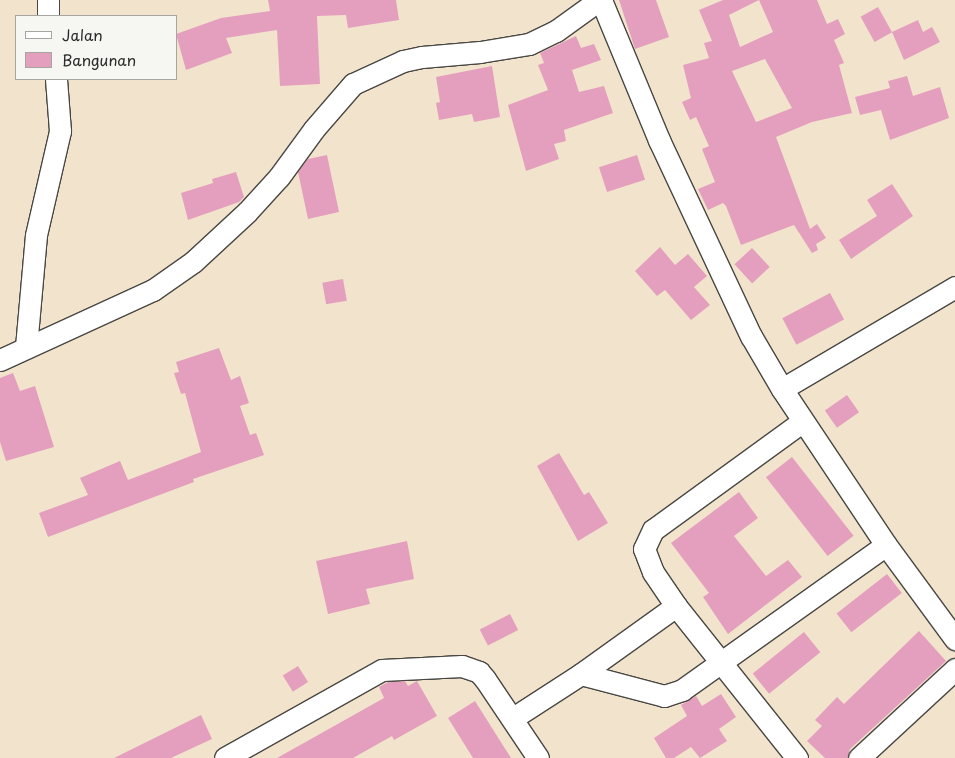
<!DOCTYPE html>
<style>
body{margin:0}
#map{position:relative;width:955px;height:758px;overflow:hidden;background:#f2e4cc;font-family:"Playpen Sans",sans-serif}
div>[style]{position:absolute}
.building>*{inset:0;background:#e59fbe;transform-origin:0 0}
.roads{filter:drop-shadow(1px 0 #494743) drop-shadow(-1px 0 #494743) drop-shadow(0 1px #494743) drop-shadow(0 -1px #494743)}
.street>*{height:21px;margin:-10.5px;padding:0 10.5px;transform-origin:10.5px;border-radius:10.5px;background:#fff}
span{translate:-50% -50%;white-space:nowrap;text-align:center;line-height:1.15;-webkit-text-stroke:5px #f6f6f2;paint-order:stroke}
.legend{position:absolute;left:15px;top:15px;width:162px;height:65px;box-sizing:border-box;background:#f6f6f2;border:1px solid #a5a5a2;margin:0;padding:6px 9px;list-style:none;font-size:15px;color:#2b2b2b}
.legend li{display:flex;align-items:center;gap:10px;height:25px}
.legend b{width:25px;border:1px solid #a5a5a2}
</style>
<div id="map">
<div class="building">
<i style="clip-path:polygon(268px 0,396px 0,399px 20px,348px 28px,346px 15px,317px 16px,320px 84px,280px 86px,277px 30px,226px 38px,232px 53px,186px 70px,176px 34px,221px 18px,270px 11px)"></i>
<i style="clip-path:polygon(619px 0,656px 0,669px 37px,635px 49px)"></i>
<i style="clip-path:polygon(evenodd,723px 0,817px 0,827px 24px,838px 19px,845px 34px,834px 40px,844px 63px,839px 65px,852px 113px,812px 122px,776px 137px,810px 229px,817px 224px,826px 238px,816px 244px,818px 250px,812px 253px,794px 225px,741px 245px,726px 206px,723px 203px,708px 210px,698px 189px,715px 182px,702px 149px,709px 146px,696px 117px,690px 120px,682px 102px,691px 98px,683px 65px,709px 58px,704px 43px,712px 41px,699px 10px,723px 0,759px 0,773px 32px,740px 47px,729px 15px,759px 0,723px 0,765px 59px,792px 108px,756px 122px,732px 71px,765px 59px)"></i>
<i style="left:878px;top:7px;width:29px;height:20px;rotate:61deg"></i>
<i style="clip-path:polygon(918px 20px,923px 32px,932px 27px,940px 42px,904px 60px,892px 32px)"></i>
<i style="clip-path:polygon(576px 36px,581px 48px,594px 44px,601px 60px,572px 70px,579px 92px,604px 86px,613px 113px,564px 130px,566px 141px,554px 144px,559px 159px,526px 171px,508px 105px,548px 90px,538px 65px,544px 63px,540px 53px)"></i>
<i style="clip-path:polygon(492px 66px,500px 117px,474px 122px,472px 114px,439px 120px,436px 103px,440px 102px,436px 77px)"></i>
<i style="clip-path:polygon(907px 76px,913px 96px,940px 87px,949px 118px,890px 140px,881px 110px,860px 115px,855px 97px,890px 88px,888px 81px)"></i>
<i style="clip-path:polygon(327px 155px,339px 212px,308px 219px,298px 172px,308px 159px)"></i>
<i style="left:637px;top:155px;width:26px;height:40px;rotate:72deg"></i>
<i style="clip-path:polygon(236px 172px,244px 197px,239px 202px,188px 220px,181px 193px,213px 183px,212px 179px)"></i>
<i style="clip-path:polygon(892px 184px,913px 216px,851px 259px,839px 240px,877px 216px,867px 200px)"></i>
<i style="clip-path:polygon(660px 247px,675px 265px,688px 254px,707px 276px,694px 287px,710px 305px,691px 320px,665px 290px,657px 296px,635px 271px)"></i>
<i style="left:752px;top:248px;width:26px;height:24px;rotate:47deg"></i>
<i style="left:343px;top:279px;width:22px;height:21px;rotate:80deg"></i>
<i style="left:830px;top:293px;width:30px;height:54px;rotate:62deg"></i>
<i style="clip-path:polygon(219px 348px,231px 380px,240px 376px,249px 403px,240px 406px,250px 435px,256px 433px,264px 455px,193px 479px,194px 482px,48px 537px,39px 513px,88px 495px,80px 478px,120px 461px,128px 480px,201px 452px,185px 393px,181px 394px,174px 373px,179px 372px,176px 362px)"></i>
<i style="clip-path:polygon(13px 373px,20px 391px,35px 386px,54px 447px,6px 461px,0 442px,0 378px)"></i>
<i style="left:847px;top:395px;width:21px;height:27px;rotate:55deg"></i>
<i style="clip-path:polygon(559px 453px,584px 495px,589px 492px,608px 523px,578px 541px,537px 466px)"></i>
<i style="left:792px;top:457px;width:100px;height:33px;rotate:52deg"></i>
<i style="clip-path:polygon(739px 492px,758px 518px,734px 536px,766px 576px,788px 560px,802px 577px,728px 634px,703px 597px,709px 593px,671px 543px)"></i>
<i style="clip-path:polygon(407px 541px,414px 579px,366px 589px,370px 604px,328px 614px,316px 561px)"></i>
<i style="left:887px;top:574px;width:24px;height:64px;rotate:52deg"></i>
<i style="left:510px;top:614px;width:18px;height:34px;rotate:63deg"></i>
<i style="clip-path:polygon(919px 631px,946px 661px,850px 749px,847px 758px,825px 758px,807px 741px,822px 726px,815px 720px,837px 697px,844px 704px)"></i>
<i style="left:804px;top:632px;width:26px;height:66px;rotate:51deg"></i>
<i style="left:298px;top:666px;width:19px;height:18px;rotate:58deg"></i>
<i style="clip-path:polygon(405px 681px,408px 686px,417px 681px,437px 716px,394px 740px,392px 736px,353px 758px,277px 758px,384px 698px,379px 687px,388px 682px)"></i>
<i style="clip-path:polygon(721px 694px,736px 717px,719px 729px,727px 741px,700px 758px,691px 747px,674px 758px,666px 758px,654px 738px,687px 716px,681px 705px,696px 696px,702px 706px)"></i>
<i style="clip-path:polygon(475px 701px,511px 758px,473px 758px,448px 718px)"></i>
<i style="clip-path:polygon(201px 715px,212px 739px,171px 758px,114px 758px)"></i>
</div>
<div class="roads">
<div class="street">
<i style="left:48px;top:0;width:16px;rotate:90deg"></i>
<i style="left:601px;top:0;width:152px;rotate:67.5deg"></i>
<i style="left:659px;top:140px;width:217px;rotate:64.9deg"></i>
<i style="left:751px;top:336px;width:61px;rotate:59.7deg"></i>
<i style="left:782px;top:389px;width:187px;rotate:56.3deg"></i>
<i style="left:886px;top:545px;width:117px;rotate:53.7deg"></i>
<i style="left:26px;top:347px;width:112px;rotate:-84.9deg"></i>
<i style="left:36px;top:235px;width:107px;rotate:-77deg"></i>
<i style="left:60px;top:131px;width:52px;rotate:-94.4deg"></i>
<i style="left:0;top:360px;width:168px;rotate:-24.6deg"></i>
<i style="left:153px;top:290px;width:49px;rotate:-35deg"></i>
<i style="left:193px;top:262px;width:74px;rotate:-42.8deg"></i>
<i style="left:247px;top:212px;width:47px;rotate:-47.6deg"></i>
<i style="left:279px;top:177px;width:59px;rotate:-53.9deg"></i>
<i style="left:314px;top:129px;width:60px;rotate:-49.1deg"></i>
<i style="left:353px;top:84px;width:55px;rotate:-24.7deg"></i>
<i style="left:403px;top:61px;width:19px;rotate:-12deg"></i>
<i style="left:422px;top:57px;width:58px;rotate:-4.9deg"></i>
<i style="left:480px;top:52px;width:50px;rotate:-9.3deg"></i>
<i style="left:529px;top:44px;width:30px;rotate:-26deg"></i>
<i style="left:556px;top:31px;width:53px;rotate:-35.8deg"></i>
<i style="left:782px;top:389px;width:201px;rotate:-30.5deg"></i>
<i style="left:581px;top:674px;width:117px;rotate:-35.6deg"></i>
<i style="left:513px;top:718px;width:81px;rotate:-32.9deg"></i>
<i style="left:581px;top:674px;width:86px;rotate:14.8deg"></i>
<i style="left:664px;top:696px;width:19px;rotate:-18deg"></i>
<i style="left:682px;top:690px;width:250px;rotate:-35.4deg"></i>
<i style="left:225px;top:758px;width:180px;rotate:-29.3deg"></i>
<i style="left:382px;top:670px;width:80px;rotate:-2.9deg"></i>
<i style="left:462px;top:666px;width:18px;rotate:19deg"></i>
<i style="left:479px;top:672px;width:9px;rotate:49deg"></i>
<i style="left:485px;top:679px;width:95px;rotate:56.1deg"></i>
<i style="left:797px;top:758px;width:194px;rotate:-128.5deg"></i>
<i style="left:676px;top:606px;width:41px;rotate:-124.1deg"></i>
<i style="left:653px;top:572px;width:25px;rotate:-111deg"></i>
<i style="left:644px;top:549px;width:21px;rotate:-65deg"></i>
<i style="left:653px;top:530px;width:185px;rotate:-36deg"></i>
<i style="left:859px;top:758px;width:131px;rotate:-42.8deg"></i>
</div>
</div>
<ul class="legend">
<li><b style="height:6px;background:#fff"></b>Jalan</li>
<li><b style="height:14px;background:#e59fbe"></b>Bangunan</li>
</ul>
</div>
